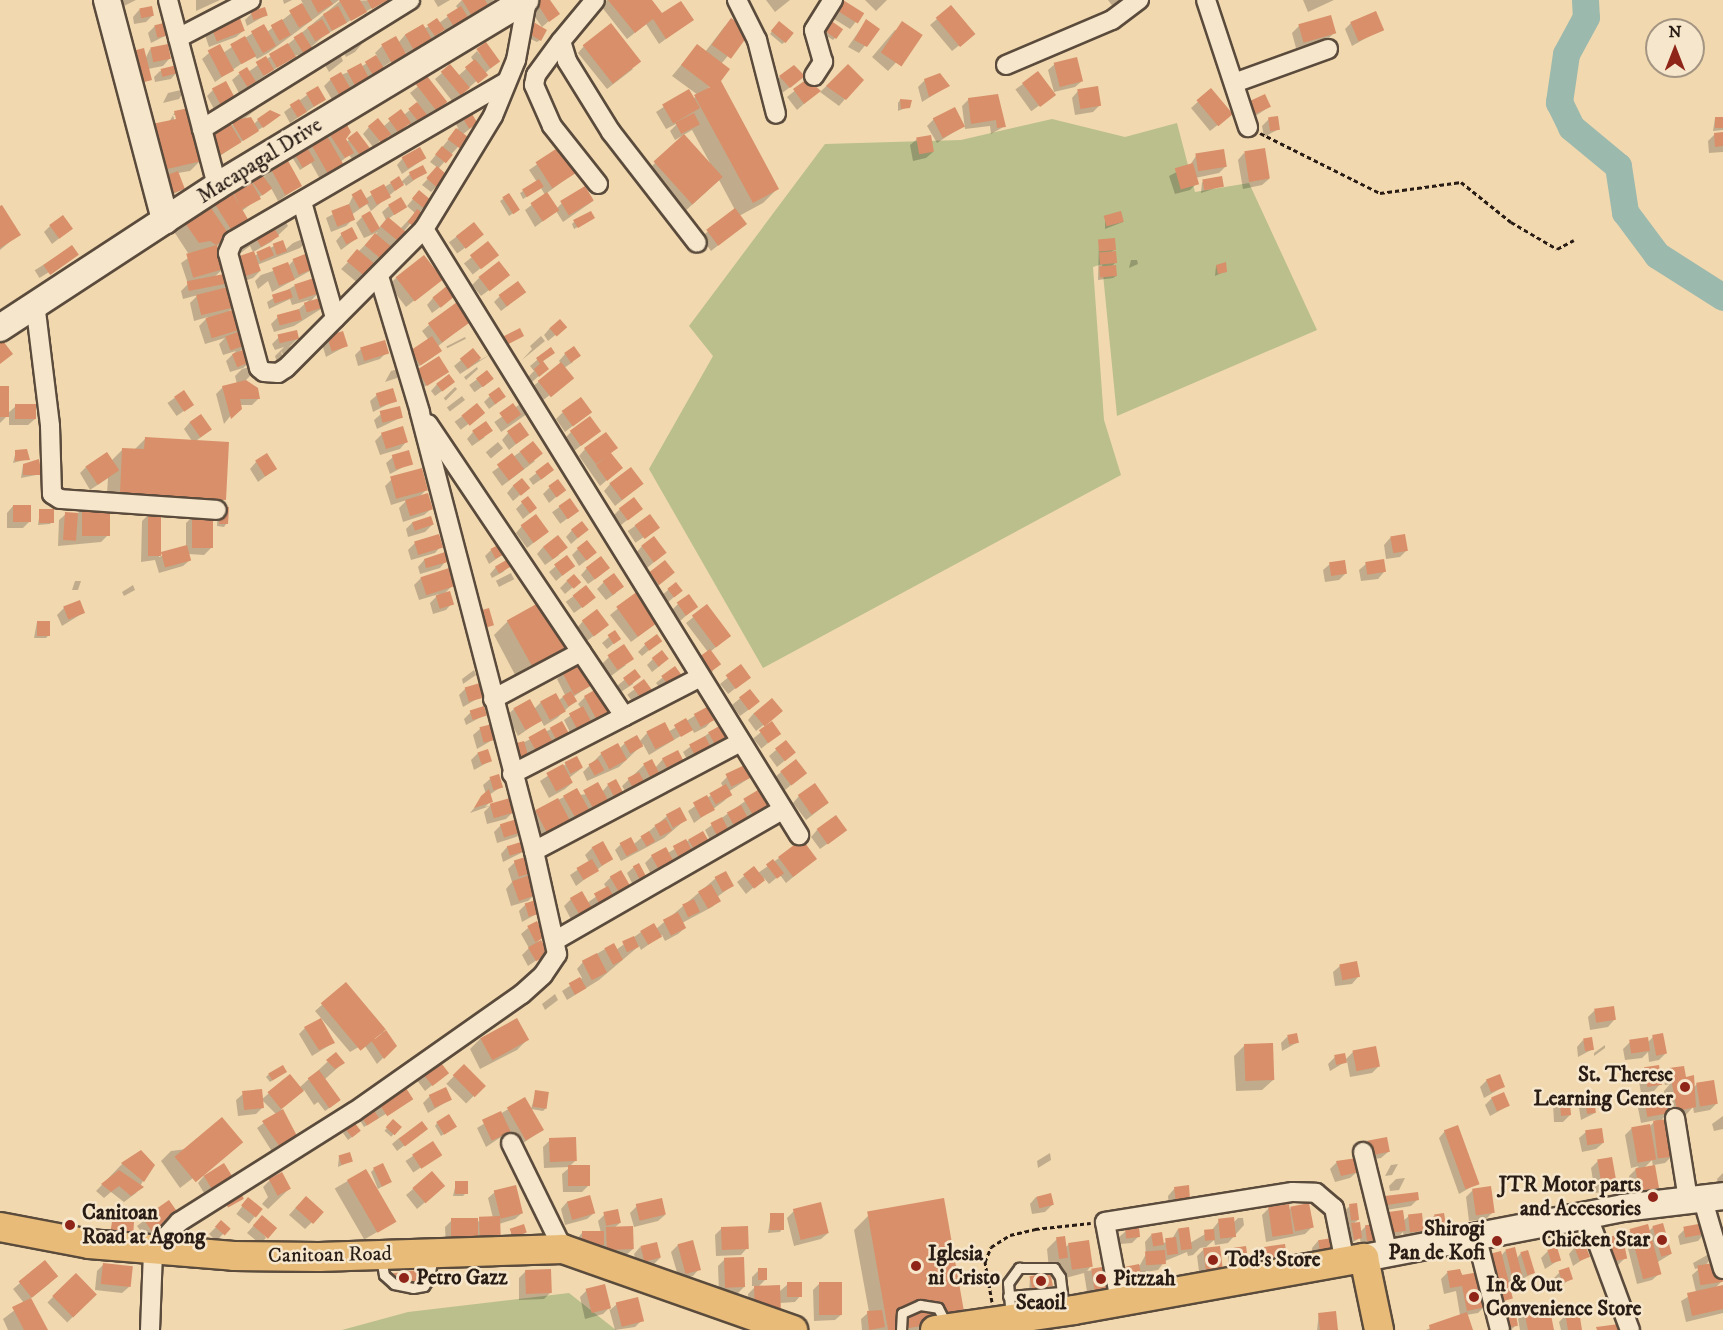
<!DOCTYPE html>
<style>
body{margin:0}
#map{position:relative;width:1723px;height:1330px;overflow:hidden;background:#f1d8af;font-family:"IM FELL DW Pica",serif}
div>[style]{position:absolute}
.green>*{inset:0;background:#babf8b}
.shadow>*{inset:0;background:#0003;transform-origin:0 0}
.river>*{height:27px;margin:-13.5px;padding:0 13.5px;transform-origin:13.5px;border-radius:13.5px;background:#9bb9ad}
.building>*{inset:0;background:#d88f6a;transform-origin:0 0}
.path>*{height:3px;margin-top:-1.5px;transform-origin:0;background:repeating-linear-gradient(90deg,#281c15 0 4.5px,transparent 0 7.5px)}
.roads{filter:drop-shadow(2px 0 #5a4b3c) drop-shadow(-2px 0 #5a4b3c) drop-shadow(0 2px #5a4b3c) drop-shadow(0 -2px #5a4b3c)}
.lane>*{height:9px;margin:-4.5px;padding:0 4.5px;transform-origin:4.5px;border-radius:4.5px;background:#f6e6cb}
.street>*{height:18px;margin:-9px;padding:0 9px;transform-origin:9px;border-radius:9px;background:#f6e6cb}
.secondary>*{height:26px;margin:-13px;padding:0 13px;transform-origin:13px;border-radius:13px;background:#f6e6cb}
.primary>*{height:28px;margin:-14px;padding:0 14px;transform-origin:14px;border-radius:14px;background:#e8bc78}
.dots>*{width:16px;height:16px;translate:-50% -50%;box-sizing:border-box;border:3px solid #f6e6cb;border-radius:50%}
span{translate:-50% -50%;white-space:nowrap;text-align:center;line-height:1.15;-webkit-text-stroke:5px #f6e6cb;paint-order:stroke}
.street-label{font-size:21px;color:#281c15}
.poi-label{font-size:21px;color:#281c15;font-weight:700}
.right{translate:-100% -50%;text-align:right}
.left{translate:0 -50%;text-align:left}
.north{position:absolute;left:1645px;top:18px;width:60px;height:60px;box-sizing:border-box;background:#f6e6cb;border:2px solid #a49582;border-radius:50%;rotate:0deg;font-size:16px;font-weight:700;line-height:24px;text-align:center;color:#281c15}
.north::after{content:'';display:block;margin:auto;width:21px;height:27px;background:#8f2418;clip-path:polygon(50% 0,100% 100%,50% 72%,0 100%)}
</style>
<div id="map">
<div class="green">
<i style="clip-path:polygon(1052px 119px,1125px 137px,1177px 123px,1195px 192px,1249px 183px,1317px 330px,1117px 416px,1102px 264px,1093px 267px,1104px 420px,1121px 475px,763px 668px,649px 469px,713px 356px,689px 326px,825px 144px,961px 140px)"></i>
<i style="clip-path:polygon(569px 1293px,616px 1330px,342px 1330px,408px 1312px)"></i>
</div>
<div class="shadow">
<i style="clip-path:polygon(110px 0,136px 0,114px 11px)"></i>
<i style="clip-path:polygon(196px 0,220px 0,196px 11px)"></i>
<i style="clip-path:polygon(283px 0,292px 0,284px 4px)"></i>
<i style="clip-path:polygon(301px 0,339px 0,268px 53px,257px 59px,254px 55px,215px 82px,202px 59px,209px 53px,220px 47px,223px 53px,263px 26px,267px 32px,303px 4px)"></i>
<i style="clip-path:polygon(386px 0,325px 35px,303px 54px,294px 56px,239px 93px,232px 80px,239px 74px,248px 72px,287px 45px,340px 1px)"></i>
<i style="clip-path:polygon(434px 0,450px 0,438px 7px)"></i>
<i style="clip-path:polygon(462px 0,494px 0,480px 13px,446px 33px,444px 29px,408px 57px,405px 52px,333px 101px,324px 86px,331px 79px,361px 67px,377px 56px,375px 53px,382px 46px,398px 43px,405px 35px,439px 23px,458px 9px,456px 6px)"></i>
<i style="clip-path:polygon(535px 0,548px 0,558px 13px,542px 27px,528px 7px)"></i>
<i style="clip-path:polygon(607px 0,650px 0,662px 15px,692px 20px,659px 44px,646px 24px,627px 39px,601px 6px)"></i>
<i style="clip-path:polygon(766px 0,790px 0,775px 12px)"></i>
<i style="clip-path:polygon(865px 0,887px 0,876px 11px)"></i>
<i style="clip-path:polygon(1108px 0,1133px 0,1117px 12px)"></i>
<i style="clip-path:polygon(1303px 0,1334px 0,1308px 12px)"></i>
<i style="clip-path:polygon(837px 8px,862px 14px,850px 29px,831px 17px)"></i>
<i style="clip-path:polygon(139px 10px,153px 15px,146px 22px,134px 24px,133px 17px)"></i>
<i style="clip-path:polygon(252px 13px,266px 15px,247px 26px,245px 20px)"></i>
<i style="clip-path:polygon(937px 19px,966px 40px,952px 51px,930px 25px)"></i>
<i style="clip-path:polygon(866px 21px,878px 29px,859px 53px,848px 47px)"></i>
<i style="clip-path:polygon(1351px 23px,1382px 29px,1352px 46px,1345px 29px)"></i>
<i style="clip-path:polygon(210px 25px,243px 31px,236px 37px,209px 47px,204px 32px)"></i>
<i style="clip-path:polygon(528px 25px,540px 40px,537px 42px,524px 36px)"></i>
<i style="clip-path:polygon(828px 25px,836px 37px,833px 40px,822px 33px)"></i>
<i style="clip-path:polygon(155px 26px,169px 34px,151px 43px,148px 33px)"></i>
<i style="clip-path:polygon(725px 26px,748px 32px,721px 64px,718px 79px,707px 89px,777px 189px,763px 203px,739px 216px,745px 224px,711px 251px,701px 237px,735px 210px,719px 180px,682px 214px,645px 173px,655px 163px,710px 163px,692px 130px,675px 140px,670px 131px,678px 123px,666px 129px,656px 112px,688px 91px,693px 99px,698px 95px,672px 76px,697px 46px,705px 52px)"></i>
<i style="clip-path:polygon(776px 26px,785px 42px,782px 44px,770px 34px)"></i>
<i style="clip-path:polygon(1299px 26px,1335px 32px,1328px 39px,1296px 48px,1292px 33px)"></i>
<i style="clip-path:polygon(895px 30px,921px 36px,888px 71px,872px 57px)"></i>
<i style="clip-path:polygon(372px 32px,355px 52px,346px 57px,344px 53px,351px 46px)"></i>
<i style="clip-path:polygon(584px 46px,633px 69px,607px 89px,578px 53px)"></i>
<i style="clip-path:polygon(150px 49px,169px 59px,163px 66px,148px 69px,150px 79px,131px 89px)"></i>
<i style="clip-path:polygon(477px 51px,492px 67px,453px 102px,435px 79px,442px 73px,458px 76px,474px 62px,471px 57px)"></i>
<i style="clip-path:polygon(340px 54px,343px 61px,329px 72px,325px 65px)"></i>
<i style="clip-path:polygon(1055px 64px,1082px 81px,1075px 87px,1054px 92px,1048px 70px)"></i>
<i style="left:317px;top:66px;width:4px;height:21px;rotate:56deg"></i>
<i style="clip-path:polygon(848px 66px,845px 99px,839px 106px,820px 92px)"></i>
<i style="clip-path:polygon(160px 71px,177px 72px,171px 79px,155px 82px,154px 77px)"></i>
<i style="left:1038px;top:73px;width:27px;height:28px;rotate:54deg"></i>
<i style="clip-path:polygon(780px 77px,796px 83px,782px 93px,774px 83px)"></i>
<i style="clip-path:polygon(427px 79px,439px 109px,412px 128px,408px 123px,391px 138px,388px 134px,373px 147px,363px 134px,369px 127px,383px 127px,401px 111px,404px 115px,418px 103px,410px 93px)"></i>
<i style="clip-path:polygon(925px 80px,948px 86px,922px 102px,918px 87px)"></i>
<i style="clip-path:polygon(807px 81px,812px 97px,797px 110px,787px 97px)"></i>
<i style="clip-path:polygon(185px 89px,179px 99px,163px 103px,168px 93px)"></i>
<i style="clip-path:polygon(213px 90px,233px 98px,215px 111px,207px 96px)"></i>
<i style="clip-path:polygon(1211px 90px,1224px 120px,1210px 131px,1191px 108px)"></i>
<i style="clip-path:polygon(1078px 91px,1100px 105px,1093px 112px,1075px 115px,1072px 98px)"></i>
<i style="clip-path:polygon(307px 95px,324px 100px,290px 123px,284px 112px)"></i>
<i style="clip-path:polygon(969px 99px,1005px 126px,991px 134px,990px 126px,965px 129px,962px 106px)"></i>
<i style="clip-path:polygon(900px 100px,908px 107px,898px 111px,898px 103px)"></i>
<i style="clip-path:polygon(1249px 103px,1269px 107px,1248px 121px)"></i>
<i style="clip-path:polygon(254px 104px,257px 109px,244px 119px,254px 124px,258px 120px,276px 118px,214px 160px,201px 139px,241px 121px,238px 116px)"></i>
<i style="clip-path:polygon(evenodd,192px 108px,190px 117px,201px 160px,190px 171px,178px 173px,183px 189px,162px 200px,156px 184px,163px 177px,153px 179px,142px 136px,153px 126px,169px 122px,175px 112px,192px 108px,173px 115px,176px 115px,179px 125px,176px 126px,173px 115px)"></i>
<i style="clip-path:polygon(461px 116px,476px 124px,462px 135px,466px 138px,438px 169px,437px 186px,431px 192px,422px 185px,438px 168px,430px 162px,458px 128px,455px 122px)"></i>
<i style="clip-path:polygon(1715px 118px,1723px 118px,1723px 130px,1713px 131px)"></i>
<i style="clip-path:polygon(934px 119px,963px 126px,937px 143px,927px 126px)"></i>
<i style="clip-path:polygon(1269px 119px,1279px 129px,1264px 137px,1262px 126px)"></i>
<i style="clip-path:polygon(327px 130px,345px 143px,357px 134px,368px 148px,353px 160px,349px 155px,320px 179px,311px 163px,300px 170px,292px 157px)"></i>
<i style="clip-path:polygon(1723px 134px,1723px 152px,1709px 153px,1708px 141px,1714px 135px)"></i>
<i style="clip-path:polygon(917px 139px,933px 152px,926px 158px,913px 161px,910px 145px)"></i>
<i style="clip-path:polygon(559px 149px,574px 173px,547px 193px,556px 209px,562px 203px,593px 201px,563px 222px,556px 211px,535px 227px,525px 210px,545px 195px,541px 188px,523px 199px,520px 193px,537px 182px,529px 170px)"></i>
<i style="clip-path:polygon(1244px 153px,1269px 179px,1262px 185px,1243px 189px,1238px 160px)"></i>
<i style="clip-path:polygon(1196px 156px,1225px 167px,1219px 173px,1195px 178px,1197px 183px,1190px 190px,1175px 194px,1169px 176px,1190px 165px)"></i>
<i style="clip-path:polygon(403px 158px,425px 158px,402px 174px,397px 165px)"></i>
<i style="clip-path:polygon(271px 169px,300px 186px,278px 201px,271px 188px,242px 211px,247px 220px,216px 247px,223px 269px,213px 278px,229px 274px,228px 251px,244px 240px,247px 245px,285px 220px,288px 226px,271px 242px,253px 252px,250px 246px,234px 258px,254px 256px,282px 242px,285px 250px,293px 243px,305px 238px,307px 241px,300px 248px,257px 265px,260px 271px,253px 278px,233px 285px,232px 281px,222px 290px,235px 306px,227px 313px,243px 328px,237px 334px,249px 343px,239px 352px,251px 361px,242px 369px,250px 367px,252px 374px,245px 381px,259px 398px,252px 405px,239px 405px,224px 424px,216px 394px,223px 387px,237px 384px,235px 376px,243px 368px,230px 372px,226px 361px,236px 351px,223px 355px,219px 344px,225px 338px,205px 344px,199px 326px,208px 317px,194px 321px,190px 303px,198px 295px,183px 299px,181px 291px,188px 284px,181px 263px,197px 252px,188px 253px,171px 227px,249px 176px,263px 178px)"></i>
<i style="clip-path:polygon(425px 172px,406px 186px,404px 183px,371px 211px,367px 204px,351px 215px,353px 219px,346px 226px,331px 232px,326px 218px,348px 206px,353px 196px,365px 199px,391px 183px,401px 182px,410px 174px)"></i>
<i style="clip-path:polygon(1202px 182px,1222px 186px,1201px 193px)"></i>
<i style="clip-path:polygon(509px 195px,515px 212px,509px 216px,500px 201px)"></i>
<i style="clip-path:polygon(413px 199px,429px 201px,390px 248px,393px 250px,359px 284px,341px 269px,378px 232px,364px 238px,356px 223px,362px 217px,378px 229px,386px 220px,382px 212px,389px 206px,405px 207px,388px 219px,400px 229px,415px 213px,407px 206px)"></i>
<i style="clip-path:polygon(0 208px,19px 234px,0 250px)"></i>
<i style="clip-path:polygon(1105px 217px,1123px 222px,1105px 229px)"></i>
<i style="clip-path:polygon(591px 220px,574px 229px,572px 224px,574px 222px)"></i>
<i style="left:474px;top:224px;width:14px;height:31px;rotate:54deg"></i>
<i style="clip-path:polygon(50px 226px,71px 229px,52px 244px,44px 232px)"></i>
<i style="clip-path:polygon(342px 234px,357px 238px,341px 250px,336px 241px)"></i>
<i style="clip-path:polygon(1099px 241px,1115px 249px,1110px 253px,1116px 262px,1111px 267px,1116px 276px,1113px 278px,1098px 280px)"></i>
<i style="left:488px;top:244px;width:14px;height:31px;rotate:51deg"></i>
<i style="left:72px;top:247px;width:9px;height:44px;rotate:58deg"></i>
<i style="clip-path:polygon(294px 260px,317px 267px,272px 292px,268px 281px,258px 289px,255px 281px,261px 275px,288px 266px)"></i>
<i style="clip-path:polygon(1131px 260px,1137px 260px,1138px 264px,1129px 268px)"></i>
<i style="clip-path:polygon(1216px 266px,1226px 271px,1215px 276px)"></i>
<i style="clip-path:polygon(396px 278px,441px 279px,406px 307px,389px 285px)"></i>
<i style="clip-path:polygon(479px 278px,501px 281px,481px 296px,472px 285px)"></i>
<i style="clip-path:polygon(294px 286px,320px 291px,310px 302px,324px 307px,294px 326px,274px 332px,271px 324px,278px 317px,298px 310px,309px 300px,292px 305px,290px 299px,269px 309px,267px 302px)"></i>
<i style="clip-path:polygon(525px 292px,501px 311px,494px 302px,500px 296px)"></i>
<i style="clip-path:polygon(433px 298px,447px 302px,432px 313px,427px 305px)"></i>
<i style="clip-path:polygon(469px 321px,437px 347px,440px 351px,433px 357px,413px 370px,405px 357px,428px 339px,422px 331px,429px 325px)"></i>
<i style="clip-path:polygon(565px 327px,548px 341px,544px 335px,550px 328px)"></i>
<i style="clip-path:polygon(541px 336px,545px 341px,522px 360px,532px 349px,530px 346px)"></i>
<i style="clip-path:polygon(279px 337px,298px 338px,289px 347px,295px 345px,296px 351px,286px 359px,281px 351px,283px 360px,277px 362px,275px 356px,284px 347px,275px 350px,272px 344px)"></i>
<i style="clip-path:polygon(328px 337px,346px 346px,326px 357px,322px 344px)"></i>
<i style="left:465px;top:337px;width:2px;height:21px;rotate:63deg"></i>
<i style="clip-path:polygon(361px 349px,387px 352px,380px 359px,358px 366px,355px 355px)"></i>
<i style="clip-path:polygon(550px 349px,553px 353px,542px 362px,540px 375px,532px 382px,528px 377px,534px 371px,530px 366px)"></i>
<i style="clip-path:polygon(473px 350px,480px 360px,491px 354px,460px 374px,454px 366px)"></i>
<i style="clip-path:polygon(565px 354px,573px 362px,564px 368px,572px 378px,542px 401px,532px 387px,561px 364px,559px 361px)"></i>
<i style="clip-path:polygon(477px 367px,478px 369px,466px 380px,464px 377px)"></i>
<i style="clip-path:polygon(402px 368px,397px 378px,385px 382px,391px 371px)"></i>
<i style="clip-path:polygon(418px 371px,447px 371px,420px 390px,412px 377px)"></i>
<i style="left:487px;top:372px;width:9px;height:22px;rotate:54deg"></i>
<i style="clip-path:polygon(437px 384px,446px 388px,435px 396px,431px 391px)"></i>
<i style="clip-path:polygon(0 387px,7px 414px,16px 406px,35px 419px,28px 425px,9px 425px,9px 414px,0 423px)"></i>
<i style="left:455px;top:387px;width:3px;height:16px;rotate:45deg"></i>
<i style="left:183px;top:392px;width:16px;height:19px;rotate:55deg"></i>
<i style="clip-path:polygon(377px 395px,396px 400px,373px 412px,370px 401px)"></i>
<i style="left:462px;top:396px;width:5px;height:19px;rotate:53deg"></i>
<i style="clip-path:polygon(490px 396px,497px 403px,489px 409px,484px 402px)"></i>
<i style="left:523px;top:402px;width:12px;height:35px;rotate:55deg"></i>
<i style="left:477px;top:405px;width:10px;height:28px;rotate:53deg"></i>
<i style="clip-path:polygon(590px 412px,565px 432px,556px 419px,562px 413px)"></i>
<i style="clip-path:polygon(381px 414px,402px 417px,377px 429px,374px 420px)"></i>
<i style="clip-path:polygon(190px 422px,210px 430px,196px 441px,224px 499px,210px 513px,108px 508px,108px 535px,101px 542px,58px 546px,59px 520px,66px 514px,77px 514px,82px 509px,106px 509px,108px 478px,90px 490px,80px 473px,86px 467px,111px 461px,123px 449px,134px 450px,145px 439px,192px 441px,184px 429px)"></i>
<i style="clip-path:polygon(473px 432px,485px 437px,472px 446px,467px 439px)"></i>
<i style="clip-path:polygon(571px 432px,592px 437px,574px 451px,565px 438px)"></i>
<i style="clip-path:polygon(508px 433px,527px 435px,509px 450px,502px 440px)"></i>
<i style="clip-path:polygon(382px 434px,406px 442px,400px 449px,380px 455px,375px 441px)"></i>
<i style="left:498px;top:442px;width:8px;height:16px;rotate:50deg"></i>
<i style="clip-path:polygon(585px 449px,610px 454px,621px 468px,600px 486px,579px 456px)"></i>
<i style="clip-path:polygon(16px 451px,28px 459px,13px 463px)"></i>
<i style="clip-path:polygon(520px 452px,535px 461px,502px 486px,492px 472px)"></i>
<i style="clip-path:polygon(393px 457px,411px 463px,390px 474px,386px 463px)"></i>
<i style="clip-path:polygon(256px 462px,275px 469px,258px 482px,250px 469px)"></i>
<i style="clip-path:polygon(548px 464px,546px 476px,533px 485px,529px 479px)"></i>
<i style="clip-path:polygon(23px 465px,41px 474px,21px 478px)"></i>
<i style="clip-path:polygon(392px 479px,427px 489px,418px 498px,431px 509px,424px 515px,403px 522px,399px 508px,407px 500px,391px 505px,385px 486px)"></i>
<i style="clip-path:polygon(610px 484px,642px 484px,615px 506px,604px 491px)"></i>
<i style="clip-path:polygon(513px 486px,528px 488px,513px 501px,507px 493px)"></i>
<i style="clip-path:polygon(549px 488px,564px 490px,549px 503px,543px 494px)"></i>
<i style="left:569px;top:500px;width:14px;height:21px;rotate:54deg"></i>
<i style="clip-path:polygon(522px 503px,536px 508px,523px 519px,516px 509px)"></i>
<i style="clip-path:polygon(13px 506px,30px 521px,23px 528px,7px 528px,7px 513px)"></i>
<i style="clip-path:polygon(620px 509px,641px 509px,621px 525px,614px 515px)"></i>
<i style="clip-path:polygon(40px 511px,53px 521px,50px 524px,38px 525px)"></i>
<i style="clip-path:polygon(218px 511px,226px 524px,224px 527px,217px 526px)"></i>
<i style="clip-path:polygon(148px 515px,159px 515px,159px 557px,186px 547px,186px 523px,193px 516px,211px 548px,204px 555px,188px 554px,190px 560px,183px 566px,159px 573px,155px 560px,141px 562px,142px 521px)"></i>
<i style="left:650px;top:516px;width:14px;height:27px;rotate:56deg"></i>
<i style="clip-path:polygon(412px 523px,432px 525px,425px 532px,408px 537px,406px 529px)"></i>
<i style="clip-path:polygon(522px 526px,547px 532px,527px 548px,516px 533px)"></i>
<i style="clip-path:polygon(572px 530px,587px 530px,571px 544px,566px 537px)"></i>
<i style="clip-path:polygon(1390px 538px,1407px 550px,1400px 557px,1386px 559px,1384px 545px)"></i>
<i style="clip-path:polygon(415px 543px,441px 546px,435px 553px,411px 560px,408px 550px)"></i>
<i style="clip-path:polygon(642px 546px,665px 553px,647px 568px,636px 553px)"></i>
<i style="clip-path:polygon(543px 547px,559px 555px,545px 565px,537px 554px)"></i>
<i style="clip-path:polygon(578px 549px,588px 559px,579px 566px,572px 555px)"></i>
<i style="clip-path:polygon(491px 550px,505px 553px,489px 564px,485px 556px)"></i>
<i style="clip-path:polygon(424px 560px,446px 561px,440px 568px,420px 574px,418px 567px)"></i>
<i style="clip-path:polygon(1330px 564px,1346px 573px,1339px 580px,1325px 582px,1323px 570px)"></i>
<i style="clip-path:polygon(1366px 564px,1384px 572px,1378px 579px,1361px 581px,1359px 570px)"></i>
<i style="clip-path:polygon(510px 565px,503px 572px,492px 578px,490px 574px,496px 567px)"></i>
<i style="clip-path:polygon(556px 566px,573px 566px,556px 581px,549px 572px)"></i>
<i style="clip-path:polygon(587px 568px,602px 574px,588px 584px,581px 575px)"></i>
<i style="left:511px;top:573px;width:7px;height:17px;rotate:63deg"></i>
<i style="clip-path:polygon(650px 573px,673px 573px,652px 591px,643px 579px)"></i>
<i style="clip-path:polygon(421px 578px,453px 585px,443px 595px,452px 603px,446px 610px,433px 614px,430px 603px,439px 594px,419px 600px,414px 585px)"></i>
<i style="clip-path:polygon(75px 581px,81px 581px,78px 590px,72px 590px)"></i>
<i style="clip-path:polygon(567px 581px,579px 582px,565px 594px,560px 588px)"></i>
<i style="clip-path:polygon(604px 582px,616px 593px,606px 600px,597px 589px)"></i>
<i style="clip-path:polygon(675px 584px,674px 597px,667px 603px,661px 596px)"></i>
<i style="clip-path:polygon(133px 585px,135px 590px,124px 596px,122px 592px)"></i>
<i style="left:586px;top:587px;width:14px;height:25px;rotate:54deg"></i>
<i style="clip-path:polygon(637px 593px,651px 627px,631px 642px,610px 615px)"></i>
<i style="clip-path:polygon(678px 604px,696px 607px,680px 621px,672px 610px)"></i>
<i style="clip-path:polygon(707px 606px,729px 636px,710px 652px,713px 671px,703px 678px,708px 652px,686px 623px)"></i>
<i style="clip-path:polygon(64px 608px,83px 613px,62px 626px,57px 615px)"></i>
<i style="clip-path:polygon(508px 621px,567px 655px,521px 686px,494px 635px)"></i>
<i style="clip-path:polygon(583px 621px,600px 631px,587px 641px,577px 628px)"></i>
<i style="clip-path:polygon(37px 622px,49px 635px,46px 638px,34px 638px)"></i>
<i style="clip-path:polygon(609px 637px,619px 639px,607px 649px,602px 643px)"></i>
<i style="clip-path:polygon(660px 641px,642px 656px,638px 652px,645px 645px)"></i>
<i style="clip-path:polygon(609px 657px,626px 665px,611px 676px,602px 664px)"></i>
<i style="clip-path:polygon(653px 659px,661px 665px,652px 672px,647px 665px)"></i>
<i style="left:741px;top:667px;width:13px;height:27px;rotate:51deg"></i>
<i style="clip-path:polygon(674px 668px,665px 695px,656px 683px)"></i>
<i style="clip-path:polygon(474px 670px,476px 675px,463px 684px,462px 679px)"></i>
<i style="clip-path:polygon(635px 671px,633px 684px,621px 692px,617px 686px)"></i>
<i style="clip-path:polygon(563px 673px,594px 683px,573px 697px,575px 701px,557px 718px,544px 726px,541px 720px,518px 736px,507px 715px,514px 709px,534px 709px,541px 702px,558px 701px,565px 695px,557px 679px)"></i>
<i style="left:644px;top:682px;width:15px;height:21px;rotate:53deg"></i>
<i style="clip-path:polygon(466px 688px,482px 696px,463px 707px,459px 695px)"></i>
<i style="clip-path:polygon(749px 691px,751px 708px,740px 716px,732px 705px)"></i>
<i style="clip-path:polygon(585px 697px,612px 719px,574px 740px,564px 720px,581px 708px,578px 704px)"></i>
<i style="clip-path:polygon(706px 709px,712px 720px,706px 727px,694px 733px,692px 729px,649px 755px,643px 744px,619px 767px,587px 781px,583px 772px,601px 754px,617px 745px,619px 749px,625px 743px,639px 742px,647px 733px,668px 732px)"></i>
<i style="clip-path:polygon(781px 711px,756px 731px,748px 720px,754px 713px)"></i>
<i style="clip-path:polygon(471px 712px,485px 715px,466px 725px,464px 719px)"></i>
<i style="left:771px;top:724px;width:13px;height:23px;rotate:51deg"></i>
<i style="clip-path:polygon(480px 729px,494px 739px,477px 749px,473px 735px)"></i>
<i style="clip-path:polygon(551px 729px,570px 739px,531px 760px,527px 754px,520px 762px,500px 754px)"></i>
<i style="clip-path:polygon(709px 733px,731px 742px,689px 763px,683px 752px)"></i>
<i style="clip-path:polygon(776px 750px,794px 753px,777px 767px,769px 756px)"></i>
<i style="clip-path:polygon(478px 753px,490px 761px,474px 770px,471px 760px)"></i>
<i style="clip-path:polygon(663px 759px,686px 767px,629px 798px,622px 786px,644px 765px,651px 761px,655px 768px)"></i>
<i style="clip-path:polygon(566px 764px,582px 768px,569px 778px,572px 783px,565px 789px,549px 798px,540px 781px)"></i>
<i style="clip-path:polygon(781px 772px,805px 773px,784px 791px,774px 778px)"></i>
<i style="clip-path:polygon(754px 775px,728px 792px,730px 795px,724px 801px,694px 823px,688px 811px,723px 787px,721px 783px,727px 777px)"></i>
<i style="clip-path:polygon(490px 779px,501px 787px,489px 795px,491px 801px,485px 807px,509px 800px,513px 812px,506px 819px,487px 824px,484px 812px,490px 806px,470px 813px,486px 794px,483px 785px)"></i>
<i style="clip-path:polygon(608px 785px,623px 796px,544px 844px,529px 818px,536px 811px,564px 797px,602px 792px)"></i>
<i style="clip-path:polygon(762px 789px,774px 809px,711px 842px,705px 830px)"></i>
<i style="clip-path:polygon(799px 796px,828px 803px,806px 820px,793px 803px)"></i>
<i style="clip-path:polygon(667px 816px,685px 820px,664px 838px,621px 861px,615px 850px,621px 844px,634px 844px)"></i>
<i style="clip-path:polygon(501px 825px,523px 831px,516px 837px,497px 843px,494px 832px)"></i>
<i style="clip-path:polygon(817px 830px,838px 836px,820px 849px,811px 837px)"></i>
<i style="clip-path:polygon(689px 840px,703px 852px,652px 876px,645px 863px,652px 856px,668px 853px)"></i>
<i style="clip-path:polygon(507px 847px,525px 851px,503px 862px,501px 854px)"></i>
<i style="clip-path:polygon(592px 848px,611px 859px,576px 886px,570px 875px,589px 862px,585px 855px)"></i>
<i style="clip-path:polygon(779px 858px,815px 859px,786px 883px,780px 875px,769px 884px,764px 878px,746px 894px,737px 882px,754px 868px,758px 873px)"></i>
<i style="clip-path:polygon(515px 862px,547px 866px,553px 883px,546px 890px,533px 873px,529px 877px,535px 894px,528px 901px,511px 906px,506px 889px,512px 882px,508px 869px)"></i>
<i style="clip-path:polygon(634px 867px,646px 880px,635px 889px,627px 873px)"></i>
<i style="clip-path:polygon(611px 877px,630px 889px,594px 912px,591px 907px,572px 921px,564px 906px,571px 899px,587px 903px,607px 889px,604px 884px)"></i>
<i style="clip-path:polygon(716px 878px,732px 886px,717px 897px,719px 901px,712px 907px,682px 923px,685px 928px,678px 934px,665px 941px,662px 935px,641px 950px,639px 946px,599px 980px,567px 1000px,562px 991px,582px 978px,577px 969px,583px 962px,605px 949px,616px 950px,641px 932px,656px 929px)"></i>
<i style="clip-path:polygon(525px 905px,542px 911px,522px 922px,519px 911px)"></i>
<i style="clip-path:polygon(528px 928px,543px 936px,535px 945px,547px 953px,528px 966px,522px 955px,529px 948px,521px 934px)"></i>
<i style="clip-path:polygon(1340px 966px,1358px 977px,1352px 984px,1335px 986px,1333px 972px)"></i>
<i style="clip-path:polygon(evenodd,346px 984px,395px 1046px,377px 1064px,365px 1046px,369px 1041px,350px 1052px,315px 1011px,346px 984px,382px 1033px,376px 1041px,370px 1040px,382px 1033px)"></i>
<i style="clip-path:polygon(555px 994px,558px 1000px,545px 1010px,542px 1004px)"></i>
<i style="clip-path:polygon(1612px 1008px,1614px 1020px,1608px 1027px,1590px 1030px,1588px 1017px,1594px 1011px)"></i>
<i style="clip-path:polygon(517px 1020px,527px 1040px,517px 1050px,480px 1069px,470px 1049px,480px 1039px)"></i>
<i style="clip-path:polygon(305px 1028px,333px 1043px,312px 1056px,299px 1034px)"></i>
<i style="clip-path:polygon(1287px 1037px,1298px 1042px,1282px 1051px,1281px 1043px)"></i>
<i style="clip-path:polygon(1653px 1037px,1665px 1054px,1659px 1060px,1649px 1062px,1648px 1052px,1642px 1058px,1625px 1060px,1623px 1049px,1630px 1042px,1647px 1043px)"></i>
<i style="clip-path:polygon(1583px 1040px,1593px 1049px,1578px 1057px,1577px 1047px)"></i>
<i style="clip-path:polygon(1605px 1045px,1605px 1048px,1594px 1056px,1594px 1053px)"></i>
<i style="clip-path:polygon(1244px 1046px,1273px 1080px,1262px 1090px,1236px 1091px,1234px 1056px)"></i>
<i style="clip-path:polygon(1353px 1052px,1378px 1067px,1372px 1073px,1350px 1077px,1347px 1061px,1330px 1071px,1328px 1064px,1335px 1057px,1345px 1060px)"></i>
<i style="clip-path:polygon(336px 1054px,343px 1063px,324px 1080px,336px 1103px,325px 1111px,318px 1102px,314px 1105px,304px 1090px,281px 1109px,295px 1136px,273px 1153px,257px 1128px,276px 1114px,262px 1100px,262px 1108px,256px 1114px,238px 1116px,236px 1100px,243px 1094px,261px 1100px,289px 1076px,299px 1088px)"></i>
<i style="left:464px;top:1066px;width:28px;height:25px;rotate:45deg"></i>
<i style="clip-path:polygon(1645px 1068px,1660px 1084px,1654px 1091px,1641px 1093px,1638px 1075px)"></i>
<i style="clip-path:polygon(evenodd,1670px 1070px,1694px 1087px,1697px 1084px,1717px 1103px,1710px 1110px,1694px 1113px,1693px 1107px,1684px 1117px,1667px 1120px,1666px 1115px,1660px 1122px,1672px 1156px,1665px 1163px,1654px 1165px,1658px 1187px,1651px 1195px,1632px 1197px,1629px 1176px,1639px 1166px,1631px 1168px,1625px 1135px,1632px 1128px,1649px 1127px,1656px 1120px,1641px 1123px,1638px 1108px,1645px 1102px,1665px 1098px,1664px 1091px,1670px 1084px,1665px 1085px,1663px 1076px,1670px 1070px,1652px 1160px,1653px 1167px,1644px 1168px,1652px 1160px)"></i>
<i style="clip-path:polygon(422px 1073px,447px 1073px,425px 1091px,416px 1079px)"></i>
<i style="clip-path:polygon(269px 1074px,282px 1074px,270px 1082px,266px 1077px)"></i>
<i style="clip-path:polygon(1487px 1080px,1503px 1087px,1484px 1098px,1480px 1087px)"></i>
<i style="clip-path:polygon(536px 1092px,546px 1108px,543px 1111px,531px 1109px)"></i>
<i style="clip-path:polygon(430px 1096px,451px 1099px,428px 1113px,423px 1103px)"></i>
<i style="clip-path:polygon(1492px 1098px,1508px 1106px,1490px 1116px,1485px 1105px)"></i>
<i style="clip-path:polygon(1559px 1098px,1570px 1115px,1563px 1122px,1554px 1122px,1553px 1104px)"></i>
<i style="clip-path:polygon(411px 1099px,364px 1127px,359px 1119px,378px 1102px)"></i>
<i style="clip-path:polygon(525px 1099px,542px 1130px,519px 1146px,510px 1131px,486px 1147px,477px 1128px)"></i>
<i style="clip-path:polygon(1586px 1102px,1595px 1113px,1581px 1120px,1579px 1108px)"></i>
<i style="clip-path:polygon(1723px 1116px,1723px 1129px,1714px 1131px,1712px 1124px)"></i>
<i style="left:393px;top:1121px;width:9px;height:13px;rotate:41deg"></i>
<i style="clip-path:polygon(437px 1123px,452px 1129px,441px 1136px,435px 1126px)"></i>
<i style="clip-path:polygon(354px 1124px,356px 1134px,348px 1140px,343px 1133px)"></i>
<i style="clip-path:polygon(426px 1129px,397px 1151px,392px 1144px,399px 1138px)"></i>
<i style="clip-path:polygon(1445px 1131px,1478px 1183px,1459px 1194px,1439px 1138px)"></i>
<i style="clip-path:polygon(1586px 1132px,1603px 1143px,1596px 1149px,1582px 1152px,1579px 1138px)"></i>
<i style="clip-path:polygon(550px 1140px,576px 1160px,569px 1167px,544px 1168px,543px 1147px)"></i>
<i style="clip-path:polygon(1368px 1141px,1388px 1152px,1381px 1158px,1363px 1161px,1361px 1148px)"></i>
<i style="clip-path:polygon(240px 1142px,180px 1188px,161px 1161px,171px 1151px)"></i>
<i style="left:432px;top:1143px;width:14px;height:32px;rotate:56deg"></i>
<i style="clip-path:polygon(141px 1152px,143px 1181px,136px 1193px,124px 1202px,111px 1192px,104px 1198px,96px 1191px,122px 1164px)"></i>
<i style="clip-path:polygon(1050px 1153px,1051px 1160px,1038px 1168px,1037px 1161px)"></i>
<i style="clip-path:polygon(339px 1156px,351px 1161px,338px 1167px)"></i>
<i style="clip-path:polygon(1598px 1161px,1615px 1184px,1609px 1191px,1595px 1193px,1591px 1168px)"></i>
<i style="clip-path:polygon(1337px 1162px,1357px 1172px,1350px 1178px,1335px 1182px,1330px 1169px)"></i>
<i style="clip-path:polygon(1398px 1164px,1392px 1175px,1385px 1176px,1391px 1165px)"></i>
<i style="clip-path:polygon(569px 1168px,589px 1185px,582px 1192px,563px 1192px,562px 1174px)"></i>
<i style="clip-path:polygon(374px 1169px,390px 1182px,378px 1189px,371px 1172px)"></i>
<i style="left:365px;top:1171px;width:59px;height:35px;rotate:60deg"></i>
<i style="clip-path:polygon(432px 1173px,436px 1193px,417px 1209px,406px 1195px)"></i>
<i style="clip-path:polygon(1723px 1173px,1723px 1198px,1721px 1198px,1717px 1179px)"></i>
<i style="clip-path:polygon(204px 1176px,230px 1176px,204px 1193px,198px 1183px)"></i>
<i style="clip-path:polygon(1405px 1178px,1399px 1190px,1390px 1191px,1389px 1186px,1396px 1179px)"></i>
<i style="clip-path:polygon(270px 1180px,289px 1189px,268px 1209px,262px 1204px,268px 1197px,263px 1187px)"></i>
<i style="clip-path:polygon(456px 1183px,466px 1193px,463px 1196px,453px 1196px)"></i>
<i style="clip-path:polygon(1174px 1189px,1189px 1200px,1169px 1209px,1168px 1196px)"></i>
<i style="clip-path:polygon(1473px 1190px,1493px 1212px,1486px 1219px,1469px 1221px,1466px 1197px)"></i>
<i style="clip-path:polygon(495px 1192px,522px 1213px,515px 1219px,499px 1224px,474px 1247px,446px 1248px,445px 1227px,452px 1220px,476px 1222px,493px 1218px,488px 1198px)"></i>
<i style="clip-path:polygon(1036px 1197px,1052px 1205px,1045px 1212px,1032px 1214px,1030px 1204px)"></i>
<i style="clip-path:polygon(1386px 1198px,1417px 1200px,1411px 1206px,1380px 1211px,1379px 1204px)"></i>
<i style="left:248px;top:1199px;width:16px;height:19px;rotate:38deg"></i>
<i style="clip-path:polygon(168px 1202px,173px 1224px,148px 1241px,137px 1226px)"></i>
<i style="clip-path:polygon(567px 1202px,594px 1213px,587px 1219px,565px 1225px,561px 1209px)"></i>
<i style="clip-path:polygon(299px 1204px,322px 1212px,305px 1229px,289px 1215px)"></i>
<i style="clip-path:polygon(637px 1206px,665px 1215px,658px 1221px,634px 1227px,630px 1213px)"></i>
<i style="clip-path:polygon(1350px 1206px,1358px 1220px,1353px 1224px,1360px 1232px,1366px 1226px,1375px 1239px,1371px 1244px,1361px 1247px,1360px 1238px,1348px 1245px,1345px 1231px,1350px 1226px,1345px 1227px,1343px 1212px)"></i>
<i style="clip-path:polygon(1269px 1208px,1288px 1211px,1291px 1208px,1312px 1227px,1305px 1234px,1266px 1242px,1262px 1215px)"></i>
<i style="clip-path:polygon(794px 1211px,828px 1233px,821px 1239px,794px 1246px,787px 1218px)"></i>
<i style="clip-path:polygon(605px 1214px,620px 1223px,614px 1228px,633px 1249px,626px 1255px,601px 1256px,601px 1246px,596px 1251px,576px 1240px,582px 1233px,601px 1233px,598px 1221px)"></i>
<i style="clip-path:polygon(771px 1214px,782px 1229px,780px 1232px,768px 1233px)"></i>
<i style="clip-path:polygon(868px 1216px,951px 1330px,862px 1330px,861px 1319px,869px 1312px,854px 1230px)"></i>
<i style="clip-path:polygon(1409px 1216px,1423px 1231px,1416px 1237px,1404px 1239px,1403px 1232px,1398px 1237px,1380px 1240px)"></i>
<i style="clip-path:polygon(1434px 1216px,1444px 1225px,1429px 1233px,1428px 1222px)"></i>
<i style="clip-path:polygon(1238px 1218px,1243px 1218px,1244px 1225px,1228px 1243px,1215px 1245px,1214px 1240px,1204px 1249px,1222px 1270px,1200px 1279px,1197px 1256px,1206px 1247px,1200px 1248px,1193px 1255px,1188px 1256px,1187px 1252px,1165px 1261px,1158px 1270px,1139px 1273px,1141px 1284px,1123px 1293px,1119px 1275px,1126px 1268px,1140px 1265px,1146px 1254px,1145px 1242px,1151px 1235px,1162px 1244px,1172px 1239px,1178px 1229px,1190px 1243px,1212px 1230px,1219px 1221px,1233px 1223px)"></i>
<i style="left:221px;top:1222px;width:10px;height:17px;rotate:45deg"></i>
<i style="clip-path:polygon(256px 1223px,266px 1238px,260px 1244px,247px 1233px)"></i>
<i style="clip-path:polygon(1653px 1227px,1671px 1254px,1656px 1263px,1659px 1274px,1652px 1280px,1637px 1284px,1625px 1237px,1631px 1230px,1648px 1232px)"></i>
<i style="clip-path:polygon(722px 1228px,747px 1248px,741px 1255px,716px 1256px,715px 1235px)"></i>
<i style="clip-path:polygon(1685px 1229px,1704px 1234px,1698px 1241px,1680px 1245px,1678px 1236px)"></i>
<i style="clip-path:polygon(511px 1231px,525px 1233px,511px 1240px)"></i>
<i style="clip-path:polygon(1126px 1231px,1139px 1236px,1132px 1243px,1120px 1244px,1119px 1237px)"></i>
<i style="clip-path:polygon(201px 1234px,205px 1237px,192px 1252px,188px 1248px)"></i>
<i style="clip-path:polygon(1621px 1235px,1625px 1258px,1618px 1265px,1602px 1268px)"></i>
<i style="clip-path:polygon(1057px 1239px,1065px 1248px,1069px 1244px,1091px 1266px,1087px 1271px,1107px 1268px,1110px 1289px,1088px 1298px,1084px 1273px,1062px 1279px,1060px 1264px,1049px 1269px,1047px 1249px)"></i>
<i style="clip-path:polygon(1330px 1240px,1313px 1258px,1312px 1248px,1318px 1241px)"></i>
<i style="clip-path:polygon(678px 1245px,699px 1269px,693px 1276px,679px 1279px,671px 1252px)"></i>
<i style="clip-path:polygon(640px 1247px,660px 1258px,653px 1265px,638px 1269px,634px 1254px)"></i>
<i style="clip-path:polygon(1575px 1247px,1588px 1256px,1573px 1266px,1569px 1254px)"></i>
<i style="clip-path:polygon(1265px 1248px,1285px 1258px,1260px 1267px,1258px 1254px)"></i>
<i style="clip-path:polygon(1234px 1249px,1247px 1267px,1230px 1275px,1228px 1256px)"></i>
<i style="clip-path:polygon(1505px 1251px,1517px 1258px,1521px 1253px,1534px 1273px,1508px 1286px,1511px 1297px,1496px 1306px,1484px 1261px,1491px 1255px,1501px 1256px)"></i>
<i style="clip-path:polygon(1548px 1251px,1559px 1260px,1545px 1269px,1541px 1258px)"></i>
<i style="clip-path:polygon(1709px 1254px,1710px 1260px,1703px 1268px,1722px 1281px,1715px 1288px,1723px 1286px,1723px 1313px,1686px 1322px,1681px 1301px,1696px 1292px,1692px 1275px,1700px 1268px,1695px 1269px,1693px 1263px)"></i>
<i style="clip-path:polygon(724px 1260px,744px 1287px,737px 1294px,719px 1294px,718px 1266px)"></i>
<i style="clip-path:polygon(45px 1262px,50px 1283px,30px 1299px,46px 1330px,8px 1330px,3px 1319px,24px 1303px,13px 1289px)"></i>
<i style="clip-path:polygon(104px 1264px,129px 1287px,122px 1293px,95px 1290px,97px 1271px)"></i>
<i style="clip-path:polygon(759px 1270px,766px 1279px,758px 1287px,779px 1292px,788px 1284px,801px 1295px,795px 1302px,780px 1303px,773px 1314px,749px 1315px,748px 1294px,756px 1286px,752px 1286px,752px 1277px)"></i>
<i style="clip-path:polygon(1459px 1270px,1485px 1306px,1478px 1313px,1466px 1315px,1472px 1330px,1426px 1330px,1460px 1315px,1456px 1291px,1444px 1294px,1441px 1279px,1447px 1273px)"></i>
<i style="clip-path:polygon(525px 1272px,551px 1292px,544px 1299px,519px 1300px,519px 1278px)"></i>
<i style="clip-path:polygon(1560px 1272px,1571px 1279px,1557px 1288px,1553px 1279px)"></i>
<i style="left:75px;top:1275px;width:28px;height:39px;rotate:45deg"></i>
<i style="clip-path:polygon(1030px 1278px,1051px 1286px,1029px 1292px)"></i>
<i style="clip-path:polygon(819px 1284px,842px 1314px,835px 1320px,814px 1321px,813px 1290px)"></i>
<i style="clip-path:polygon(604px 1286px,610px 1310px,617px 1304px,642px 1320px,635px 1327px,615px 1330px,609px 1308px,603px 1314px,585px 1319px,580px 1297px,586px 1291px)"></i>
<i style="clip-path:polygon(1510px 1307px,1516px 1325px,1511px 1330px,1500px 1330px,1502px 1308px)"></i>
<i style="clip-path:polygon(1524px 1312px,1553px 1330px,1520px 1330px,1518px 1319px)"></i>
<i style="clip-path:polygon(1319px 1313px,1336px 1330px,1317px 1330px)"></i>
<i style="clip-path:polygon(1566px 1315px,1581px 1330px,1561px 1330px,1559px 1322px)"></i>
</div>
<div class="river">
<i style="left:1585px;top:0;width:17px;rotate:87deg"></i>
<i style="left:1586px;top:17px;width:42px;rotate:118.4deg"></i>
<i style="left:1566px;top:54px;width:49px;rotate:98.3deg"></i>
<i style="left:1559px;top:102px;width:28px;rotate:64deg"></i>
<i style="left:1571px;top:127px;width:61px;rotate:39.7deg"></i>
<i style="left:1618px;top:166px;width:47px;rotate:81.3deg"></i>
<i style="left:1625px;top:212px;width:54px;rotate:53.3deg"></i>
<i style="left:1657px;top:255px;width:78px;rotate:32.5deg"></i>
</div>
<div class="building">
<i style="clip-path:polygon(311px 0,330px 0,333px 4px,318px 13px)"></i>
<i style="clip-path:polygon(339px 0,360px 0,367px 12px,351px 21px)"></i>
<i style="clip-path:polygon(367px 0,388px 0,372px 9px)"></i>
<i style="clip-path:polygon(462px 0,485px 0,489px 7px,472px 16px)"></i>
<i style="clip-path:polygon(535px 0,550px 0,560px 14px,549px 22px)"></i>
<i style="clip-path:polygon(608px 0,652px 0,662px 13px,681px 1px,694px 20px,666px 39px,653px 19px,635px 33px)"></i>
<i style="left:843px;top:0;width:25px;height:12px;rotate:32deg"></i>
<i style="left:302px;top:3px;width:20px;height:15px;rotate:60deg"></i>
<i style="left:951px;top:5px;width:38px;height:20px;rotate:50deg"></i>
<i style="left:152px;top:6px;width:10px;height:13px;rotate:79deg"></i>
<i style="left:338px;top:6px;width:19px;height:17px;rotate:62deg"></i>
<i style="left:461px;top:6px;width:15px;height:17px;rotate:58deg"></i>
<i style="left:265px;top:7px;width:9px;height:15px;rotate:72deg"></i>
<i style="left:1376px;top:11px;width:21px;height:28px;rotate:67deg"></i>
<i style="left:238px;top:13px;width:19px;height:30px;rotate:69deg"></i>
<i style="left:1331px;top:15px;width:19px;height:34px;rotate:74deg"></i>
<i style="left:437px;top:18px;width:14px;height:12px;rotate:56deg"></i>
<i style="left:731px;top:18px;width:24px;height:33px;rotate:36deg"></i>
<i style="left:282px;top:19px;width:18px;height:13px;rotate:61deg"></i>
<i style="left:322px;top:19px;width:16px;height:17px;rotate:60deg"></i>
<i style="clip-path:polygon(866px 19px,880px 29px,867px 47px,854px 40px)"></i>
<i style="clip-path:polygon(530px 20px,547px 30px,541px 41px,526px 32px)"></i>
<i style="left:830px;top:20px;width:16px;height:12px;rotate:35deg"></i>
<i style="left:779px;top:21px;width:19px;height:13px;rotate:39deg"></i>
<i style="left:902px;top:21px;width:25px;height:38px;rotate:34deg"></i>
<i style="left:168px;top:22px;width:13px;height:14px;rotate:77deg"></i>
<i style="left:611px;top:23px;width:49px;height:36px;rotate:52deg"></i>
<i style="left:264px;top:24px;width:25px;height:15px;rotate:61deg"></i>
<i style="left:423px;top:24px;width:20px;height:21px;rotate:60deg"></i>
<i style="left:302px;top:32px;width:19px;height:10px;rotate:58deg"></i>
<i style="left:245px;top:36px;width:23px;height:17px;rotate:61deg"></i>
<i style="left:396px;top:36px;width:21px;height:17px;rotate:61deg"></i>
<i style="left:486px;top:42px;width:24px;height:12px;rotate:54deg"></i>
<i style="left:288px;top:43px;width:16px;height:22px;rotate:60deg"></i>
<i style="left:168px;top:44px;width:15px;height:18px;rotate:79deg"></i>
<i style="left:220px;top:44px;width:30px;height:14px;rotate:62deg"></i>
<i style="clip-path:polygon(697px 44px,730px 69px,721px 81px,779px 189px,753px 203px,694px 95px,710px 87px,681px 65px)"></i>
<i style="left:144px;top:48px;width:33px;height:14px;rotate:76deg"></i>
<i style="left:376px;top:55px;width:17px;height:13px;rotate:59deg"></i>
<i style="left:266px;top:56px;width:16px;height:12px;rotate:60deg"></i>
<i style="left:1077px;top:57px;width:25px;height:24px;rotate:76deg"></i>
<i style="left:475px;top:59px;width:21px;height:13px;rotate:51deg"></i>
<i style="left:361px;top:63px;width:19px;height:16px;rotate:62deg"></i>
<i style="left:450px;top:64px;width:31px;height:12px;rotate:50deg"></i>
<i style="clip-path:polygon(848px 64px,864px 80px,846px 100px,826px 86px)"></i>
<i style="left:177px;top:65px;width:8px;height:17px;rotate:76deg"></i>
<i style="clip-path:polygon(794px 65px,805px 76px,790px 88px,779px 76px)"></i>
<i style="left:247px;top:67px;width:17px;height:10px;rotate:59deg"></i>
<i style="left:1038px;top:71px;width:30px;height:20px;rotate:53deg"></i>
<i style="left:341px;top:72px;width:20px;height:13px;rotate:60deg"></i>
<i style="clip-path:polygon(940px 73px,950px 86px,929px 97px,924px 79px)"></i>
<i style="left:427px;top:76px;width:33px;height:14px;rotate:52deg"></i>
<i style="clip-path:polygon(807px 79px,821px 91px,804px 104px,793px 89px)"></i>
<i style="left:226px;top:81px;width:19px;height:16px;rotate:62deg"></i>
<i style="left:318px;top:86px;width:16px;height:14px;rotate:60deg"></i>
<i style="left:1098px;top:86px;width:20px;height:21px;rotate:81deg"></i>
<i style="left:1211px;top:88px;width:34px;height:19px;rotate:50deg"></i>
<i style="left:689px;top:89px;width:22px;height:31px;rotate:60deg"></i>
<i style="clip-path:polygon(998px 94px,1006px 127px,997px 128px,996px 120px,971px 124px,968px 98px)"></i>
<i style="left:1265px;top:94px;width:14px;height:19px;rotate:65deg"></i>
<i style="left:299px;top:99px;width:15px;height:11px;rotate:58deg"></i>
<i style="clip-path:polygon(900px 99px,912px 100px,910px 108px,901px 109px)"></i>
<i style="left:417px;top:102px;width:18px;height:11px;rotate:52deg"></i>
<i style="clip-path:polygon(194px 107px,202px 161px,163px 170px,152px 124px,176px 119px,174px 111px)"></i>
<i style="left:955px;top:107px;width:22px;height:25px;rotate:63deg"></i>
<i style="left:401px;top:109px;width:17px;height:16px;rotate:54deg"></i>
<i style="left:469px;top:109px;width:17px;height:10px;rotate:59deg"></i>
<i style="clip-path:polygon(270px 110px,281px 115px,263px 128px,257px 119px)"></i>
<i style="left:694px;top:113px;width:13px;height:21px;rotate:63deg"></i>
<i style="left:1278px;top:116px;width:14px;height:10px;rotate:82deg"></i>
<i style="clip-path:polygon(251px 117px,259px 131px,243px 141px,231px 121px)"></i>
<i style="left:1715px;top:117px;width:8px;height:11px"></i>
<i style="clip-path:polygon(343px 118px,351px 132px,346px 139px,354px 153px,345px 158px,326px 129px)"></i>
<i style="left:378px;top:118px;width:21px;height:13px;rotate:51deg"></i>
<i style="left:228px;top:120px;width:26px;height:24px;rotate:59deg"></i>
<i style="left:456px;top:128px;width:15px;height:14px;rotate:37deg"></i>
<i style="left:323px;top:129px;width:40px;height:18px;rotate:60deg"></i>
<i style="left:357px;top:131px;width:21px;height:12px;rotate:53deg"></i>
<i style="clip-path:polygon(1723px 132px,1723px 146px,1715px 147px,1714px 133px)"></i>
<i style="left:684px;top:134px;width:58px;height:41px;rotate:48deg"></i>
<i style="left:931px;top:135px;width:17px;height:15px;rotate:80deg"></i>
<i style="left:306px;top:146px;width:17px;height:14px;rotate:59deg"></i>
<i style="left:442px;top:146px;width:14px;height:11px;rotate:39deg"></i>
<i style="left:420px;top:147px;width:13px;height:21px;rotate:61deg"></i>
<i style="left:559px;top:147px;width:31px;height:28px;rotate:57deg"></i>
<i style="left:1265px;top:148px;width:31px;height:21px;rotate:81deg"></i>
<i style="left:1224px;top:149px;width:18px;height:29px;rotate:81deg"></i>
<i style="left:287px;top:159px;width:31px;height:19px;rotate:61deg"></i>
<i style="left:1193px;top:163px;width:22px;height:19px;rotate:74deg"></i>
<i style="left:423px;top:165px;width:9px;height:16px;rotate:63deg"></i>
<i style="left:437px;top:166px;width:15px;height:16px;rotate:42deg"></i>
<i style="left:258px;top:169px;width:24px;height:12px;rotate:54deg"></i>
<i style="left:178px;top:171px;width:19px;height:17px;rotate:69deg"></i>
<i style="clip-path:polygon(399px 176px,404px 185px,395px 191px,390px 182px)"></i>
<i style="left:1222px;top:176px;width:11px;height:20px;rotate:80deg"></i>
<i style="clip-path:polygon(249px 178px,261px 199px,242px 209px,249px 221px,232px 231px,211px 198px,229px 187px,240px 206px,231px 188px)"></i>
<i style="left:539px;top:179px;width:9px;height:20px;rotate:58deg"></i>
<i style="left:384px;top:184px;width:15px;height:16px;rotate:62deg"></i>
<i style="left:585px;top:186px;width:17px;height:29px;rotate:59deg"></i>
<i style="left:361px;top:189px;width:16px;height:11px;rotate:60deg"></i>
<i style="left:419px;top:190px;width:17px;height:11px;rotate:40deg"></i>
<i style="left:547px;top:192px;width:22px;height:20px;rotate:56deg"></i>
<i style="left:509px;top:193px;width:20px;height:8px;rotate:57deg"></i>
<i style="left:401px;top:197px;width:12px;height:15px;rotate:59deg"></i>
<i style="clip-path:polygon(205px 199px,230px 236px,216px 245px,210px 241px,199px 243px,180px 216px)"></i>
<i style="left:349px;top:204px;width:17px;height:19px;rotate:69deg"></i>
<i style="clip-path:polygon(2px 205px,21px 235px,0 248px,0 206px)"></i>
<i style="left:735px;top:208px;width:20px;height:36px;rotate:53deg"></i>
<i style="left:417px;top:209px;width:9px;height:16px;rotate:36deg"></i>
<i style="left:370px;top:211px;width:20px;height:10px;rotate:60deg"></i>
<i style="clip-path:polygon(591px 211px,595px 218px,578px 228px,573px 220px)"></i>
<i style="left:1121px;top:211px;width:11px;height:18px;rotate:75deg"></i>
<i style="left:63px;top:215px;width:17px;height:17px;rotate:54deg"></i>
<i style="left:388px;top:217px;width:23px;height:12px;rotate:40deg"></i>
<i style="left:474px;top:222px;width:16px;height:23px;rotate:52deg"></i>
<i style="left:273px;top:226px;width:12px;height:21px;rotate:59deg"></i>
<i style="left:352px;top:227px;width:13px;height:13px;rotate:63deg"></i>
<i style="left:375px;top:233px;width:26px;height:16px;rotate:40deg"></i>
<i style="left:1115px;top:238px;width:12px;height:17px;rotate:85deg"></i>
<i style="left:283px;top:240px;width:12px;height:11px;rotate:70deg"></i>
<i style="left:488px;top:241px;width:18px;height:23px;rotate:52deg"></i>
<i style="left:72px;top:245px;width:12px;height:35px;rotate:55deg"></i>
<i style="left:217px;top:245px;width:25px;height:32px;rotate:74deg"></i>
<i style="left:270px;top:246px;width:10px;height:15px;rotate:66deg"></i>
<i style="left:357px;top:249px;width:26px;height:16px;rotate:40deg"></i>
<i style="left:254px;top:251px;width:21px;height:23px;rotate:71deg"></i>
<i style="left:313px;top:251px;width:17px;height:22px;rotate:69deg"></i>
<i style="left:1116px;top:251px;width:12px;height:17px;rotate:85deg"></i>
<i style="left:424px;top:255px;width:31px;height:36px;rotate:52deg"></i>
<i style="left:499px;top:261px;width:18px;height:26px;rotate:52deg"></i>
<i style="left:288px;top:262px;width:19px;height:17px;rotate:69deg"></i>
<i style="clip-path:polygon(1226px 262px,1227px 272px,1218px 274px,1216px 265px)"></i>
<i style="left:1116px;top:265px;width:11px;height:17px;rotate:85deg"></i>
<i style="left:229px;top:273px;width:10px;height:43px;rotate:79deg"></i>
<i style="left:317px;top:277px;width:16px;height:24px;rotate:72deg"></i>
<i style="left:518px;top:281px;width:14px;height:24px;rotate:54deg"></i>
<i style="left:448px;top:285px;width:13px;height:20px;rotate:51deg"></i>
<i style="left:232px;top:286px;width:21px;height:37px;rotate:76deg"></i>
<i style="left:290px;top:289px;width:9px;height:19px;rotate:72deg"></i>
<i style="left:323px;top:297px;width:10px;height:20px;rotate:73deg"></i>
<i style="left:457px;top:302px;width:24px;height:36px;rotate:54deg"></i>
<i style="left:239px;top:308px;width:21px;height:35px;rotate:73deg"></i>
<i style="left:299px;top:309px;width:11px;height:23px;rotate:75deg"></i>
<i style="left:560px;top:319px;width:11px;height:14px;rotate:49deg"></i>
<i style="left:520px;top:328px;width:9px;height:21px;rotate:63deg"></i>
<i style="left:246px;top:329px;width:15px;height:22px;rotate:70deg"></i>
<i style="left:297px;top:330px;width:9px;height:20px;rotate:77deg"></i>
<i style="left:343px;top:331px;width:16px;height:17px;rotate:72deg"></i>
<i style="left:432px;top:336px;width:18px;height:26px;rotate:56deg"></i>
<i style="clip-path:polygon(0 337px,13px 354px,0 364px)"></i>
<i style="left:385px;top:340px;width:14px;height:26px;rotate:73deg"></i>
<i style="left:574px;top:346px;width:12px;height:12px;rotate:55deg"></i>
<i style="clip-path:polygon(551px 347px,555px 353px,543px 361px,549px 369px,539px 377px,534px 369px,540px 364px,536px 358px)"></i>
<i style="left:248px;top:348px;width:14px;height:17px;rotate:69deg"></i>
<i style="left:473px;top:348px;width:13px;height:17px;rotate:51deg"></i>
<i style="left:439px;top:356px;width:19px;height:26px;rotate:58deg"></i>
<i style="left:561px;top:362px;width:21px;height:30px;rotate:51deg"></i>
<i style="left:487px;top:370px;width:11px;height:14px;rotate:52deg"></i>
<i style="left:449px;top:374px;width:10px;height:16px;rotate:53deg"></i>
<i style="clip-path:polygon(246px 380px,258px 388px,260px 399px,240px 399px,242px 409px,231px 419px,222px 386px)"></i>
<i style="left:0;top:386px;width:9px;height:31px"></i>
<i style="left:499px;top:387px;width:12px;height:13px;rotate:55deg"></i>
<i style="left:393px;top:388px;width:14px;height:18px;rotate:73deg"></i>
<i style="left:184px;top:390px;width:18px;height:12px;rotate:56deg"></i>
<i style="left:581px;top:397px;width:19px;height:24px;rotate:54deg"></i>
<i style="left:477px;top:403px;width:13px;height:20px;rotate:51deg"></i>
<i style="left:513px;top:403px;width:14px;height:17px;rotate:54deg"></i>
<i style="left:15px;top:404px;width:21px;height:15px"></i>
<i style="left:400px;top:406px;width:12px;height:21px;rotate:76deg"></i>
<i style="left:201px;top:414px;width:19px;height:14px;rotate:55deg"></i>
<i style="left:590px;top:416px;width:19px;height:25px;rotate:54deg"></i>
<i style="left:486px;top:421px;width:12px;height:17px;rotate:55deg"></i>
<i style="left:520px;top:422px;width:16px;height:16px;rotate:55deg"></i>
<i style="left:403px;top:426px;width:17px;height:23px;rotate:73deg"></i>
<i style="clip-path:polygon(606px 432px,618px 448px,611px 453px,623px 468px,607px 481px,596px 465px,606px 457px,596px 464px,584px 448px)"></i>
<i style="clip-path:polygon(145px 437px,229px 442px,226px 500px,120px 494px,122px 448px,144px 449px)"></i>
<i style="left:533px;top:441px;width:16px;height:17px;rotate:52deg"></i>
<i style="clip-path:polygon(27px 449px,30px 460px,15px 461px,15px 450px)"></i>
<i style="left:409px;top:450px;width:15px;height:18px;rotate:74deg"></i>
<i style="left:107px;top:452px;width:22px;height:26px;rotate:56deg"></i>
<i style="left:267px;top:453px;width:19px;height:14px;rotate:58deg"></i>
<i style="left:512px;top:453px;width:20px;height:19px;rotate:53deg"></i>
<i style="clip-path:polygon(39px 459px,42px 475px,23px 475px,23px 464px)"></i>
<i style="left:548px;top:462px;width:10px;height:16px;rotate:53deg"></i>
<i style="left:631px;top:467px;width:21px;height:27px;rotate:53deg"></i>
<i style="left:422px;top:468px;width:23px;height:33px;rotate:75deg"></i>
<i style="left:522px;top:478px;width:13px;height:12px;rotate:51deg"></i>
<i style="left:558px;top:479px;width:14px;height:12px;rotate:54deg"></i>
<i style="left:428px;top:493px;width:17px;height:24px;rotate:73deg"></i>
<i style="left:528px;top:496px;width:15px;height:9px;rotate:53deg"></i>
<i style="left:634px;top:497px;width:15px;height:19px;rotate:53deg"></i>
<i style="left:570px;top:498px;width:16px;height:14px;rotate:55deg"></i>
<i style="left:13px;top:505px;width:18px;height:17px"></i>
<i style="left:82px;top:507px;width:28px;height:29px"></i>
<i style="clip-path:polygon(221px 507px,229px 507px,228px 524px,219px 524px)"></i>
<i style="left:39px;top:509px;width:15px;height:14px"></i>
<i style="left:65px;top:512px;width:13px;height:28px;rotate:4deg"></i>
<i style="left:148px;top:513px;width:13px;height:43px"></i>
<i style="left:536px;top:514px;width:22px;height:19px;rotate:54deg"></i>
<i style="left:650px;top:514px;width:17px;height:19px;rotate:54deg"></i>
<i style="left:192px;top:515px;width:21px;height:33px"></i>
<i style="left:431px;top:516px;width:9px;height:20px;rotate:72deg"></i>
<i style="left:582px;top:521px;width:11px;height:14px;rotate:52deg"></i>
<i style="left:439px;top:534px;width:14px;height:26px;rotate:73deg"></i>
<i style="left:1405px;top:534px;width:17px;height:15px;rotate:80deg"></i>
<i style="left:558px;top:535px;width:16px;height:19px;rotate:52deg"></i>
<i style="left:654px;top:536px;width:21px;height:16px;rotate:53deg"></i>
<i style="left:587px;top:540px;width:16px;height:13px;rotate:52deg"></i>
<i style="left:502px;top:543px;width:11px;height:13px;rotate:63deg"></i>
<i style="left:187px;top:545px;width:16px;height:27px;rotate:75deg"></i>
<i style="clip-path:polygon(445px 552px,448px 562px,426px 568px,424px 559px)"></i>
<i style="left:567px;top:555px;width:14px;height:16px;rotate:54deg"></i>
<i style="left:601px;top:556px;width:15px;height:19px;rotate:53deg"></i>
<i style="left:508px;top:559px;width:8px;height:15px;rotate:60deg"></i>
<i style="left:1384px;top:559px;width:13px;height:19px;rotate:81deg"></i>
<i style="left:665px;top:560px;width:16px;height:20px;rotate:52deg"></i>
<i style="left:1345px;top:560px;width:14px;height:16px;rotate:82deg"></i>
<i style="left:449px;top:568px;width:19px;height:30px;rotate:72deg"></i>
<i style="left:614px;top:573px;width:17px;height:14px;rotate:54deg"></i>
<i style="left:574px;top:574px;width:11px;height:10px;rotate:49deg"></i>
<i style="left:676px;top:582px;width:11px;height:11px;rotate:52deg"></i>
<i style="left:586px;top:585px;width:16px;height:17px;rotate:52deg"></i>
<i style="left:450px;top:591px;width:14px;height:15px;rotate:73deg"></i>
<i style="left:638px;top:591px;width:37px;height:27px;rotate:54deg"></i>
<i style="left:689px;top:594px;width:16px;height:15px;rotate:55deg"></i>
<i style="left:80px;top:600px;width:14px;height:18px;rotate:69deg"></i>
<i style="left:540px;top:602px;width:60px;height:38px;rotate:61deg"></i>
<i style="left:707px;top:604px;width:40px;height:19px;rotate:53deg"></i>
<i style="left:489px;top:608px;width:18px;height:19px;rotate:74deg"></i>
<i style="left:597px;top:609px;width:20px;height:19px;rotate:53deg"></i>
<i style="left:37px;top:621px;width:13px;height:15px"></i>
<i style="left:615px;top:630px;width:11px;height:9px;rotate:56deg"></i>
<i style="left:657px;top:634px;width:9px;height:16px;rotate:54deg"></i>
<i style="left:624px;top:644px;width:18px;height:20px;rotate:56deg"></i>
<i style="left:710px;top:649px;width:19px;height:14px;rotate:54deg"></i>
<i style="left:662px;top:650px;width:11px;height:13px;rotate:52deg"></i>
<i style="left:584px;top:660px;width:26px;height:25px;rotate:62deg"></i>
<i style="left:741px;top:664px;width:17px;height:19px;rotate:54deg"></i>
<i style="left:675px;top:666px;width:17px;height:17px;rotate:54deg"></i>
<i style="left:635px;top:669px;width:10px;height:15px;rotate:53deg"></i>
<i style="left:644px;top:679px;width:19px;height:14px;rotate:54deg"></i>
<i style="left:480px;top:683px;width:15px;height:16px;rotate:74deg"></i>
<i style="clip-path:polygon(600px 687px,614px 719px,600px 726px,584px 696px)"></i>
<i style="left:750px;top:689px;width:16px;height:14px;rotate:52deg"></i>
<i style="left:571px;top:691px;width:12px;height:10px;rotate:59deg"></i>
<i style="left:556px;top:693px;width:21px;height:18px;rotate:62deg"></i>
<i style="left:772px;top:698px;width:17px;height:24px;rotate:50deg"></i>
<i style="left:530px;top:699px;width:25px;height:19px;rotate:61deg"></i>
<i style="left:484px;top:706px;width:10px;height:15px;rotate:73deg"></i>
<i style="left:583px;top:706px;width:24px;height:16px;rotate:62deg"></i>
<i style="left:707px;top:707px;width:15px;height:15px;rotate:62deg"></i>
<i style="left:686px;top:718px;width:14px;height:14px;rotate:60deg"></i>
<i style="left:562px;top:721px;width:21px;height:14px;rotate:61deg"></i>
<i style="left:772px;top:721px;width:16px;height:16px;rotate:55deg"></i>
<i style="left:665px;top:722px;width:20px;height:21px;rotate:63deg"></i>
<i style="left:492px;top:724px;width:16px;height:13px;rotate:75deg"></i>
<i style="left:723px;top:724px;width:21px;height:17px;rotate:61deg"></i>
<i style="left:545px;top:728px;width:21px;height:19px;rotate:61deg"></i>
<i style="left:637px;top:735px;width:13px;height:15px;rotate:61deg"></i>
<i style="left:705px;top:736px;width:15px;height:18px;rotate:62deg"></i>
<i style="left:786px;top:740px;width:16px;height:14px;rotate:52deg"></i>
<i style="left:524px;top:741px;width:15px;height:19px;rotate:74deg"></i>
<i style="left:618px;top:743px;width:19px;height:20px;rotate:62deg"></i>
<i style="left:488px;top:749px;width:13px;height:11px;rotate:72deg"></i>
<i style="left:678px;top:750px;width:20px;height:18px;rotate:63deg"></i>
<i style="left:577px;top:756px;width:13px;height:14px;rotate:63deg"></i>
<i style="left:598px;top:759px;width:13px;height:11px;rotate:61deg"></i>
<i style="left:652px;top:759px;width:20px;height:10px;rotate:63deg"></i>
<i style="left:796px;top:759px;width:18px;height:20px;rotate:52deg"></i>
<i style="left:749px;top:763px;width:14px;height:26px;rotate:65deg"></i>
<i style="left:563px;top:764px;width:21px;height:19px;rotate:62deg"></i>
<i style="left:639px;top:772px;width:17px;height:13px;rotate:62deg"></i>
<i style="left:499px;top:774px;width:14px;height:10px;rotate:73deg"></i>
<i style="left:616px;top:779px;width:19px;height:10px;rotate:62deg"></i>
<i style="left:598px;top:782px;width:29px;height:17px;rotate:61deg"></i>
<i style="left:815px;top:783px;width:24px;height:21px;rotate:55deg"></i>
<i style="left:726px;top:784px;width:13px;height:19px;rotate:61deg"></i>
<i style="left:763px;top:787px;width:26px;height:23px;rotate:59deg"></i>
<i style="left:577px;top:788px;width:31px;height:16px;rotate:61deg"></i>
<i style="clip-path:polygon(489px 789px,493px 802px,474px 808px,481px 796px)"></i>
<i style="left:707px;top:795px;width:17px;height:16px;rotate:62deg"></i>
<i style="left:510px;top:798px;width:15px;height:21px;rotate:74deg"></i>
<i style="left:558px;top:798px;width:32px;height:26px;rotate:62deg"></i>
<i style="left:741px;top:805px;width:21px;height:16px;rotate:62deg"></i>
<i style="left:680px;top:807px;width:15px;height:16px;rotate:62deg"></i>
<i style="left:836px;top:815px;width:19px;height:24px;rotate:54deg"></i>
<i style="left:722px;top:817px;width:16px;height:13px;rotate:63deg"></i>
<i style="left:520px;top:818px;width:14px;height:21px;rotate:73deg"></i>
<i style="left:666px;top:819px;width:13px;height:13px;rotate:63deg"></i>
<i style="left:649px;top:831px;width:12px;height:10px;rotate:59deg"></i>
<i style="left:703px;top:831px;width:16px;height:17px;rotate:60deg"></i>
<i style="left:631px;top:837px;width:15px;height:13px;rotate:62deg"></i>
<i style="left:686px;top:839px;width:21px;height:15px;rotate:62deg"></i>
<i style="left:802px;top:839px;width:25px;height:30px;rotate:53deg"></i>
<i style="left:524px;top:841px;width:10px;height:18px;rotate:73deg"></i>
<i style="left:603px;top:841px;width:21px;height:13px;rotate:61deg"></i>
<i style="left:666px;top:847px;width:17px;height:17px;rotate:62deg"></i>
<i style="left:532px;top:855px;width:17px;height:19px;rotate:73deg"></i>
<i style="left:592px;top:859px;width:14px;height:18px;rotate:60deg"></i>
<i style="left:773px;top:859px;width:18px;height:9px;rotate:52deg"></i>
<i style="left:639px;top:863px;width:19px;height:7px;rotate:62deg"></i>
<i style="left:754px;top:866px;width:18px;height:14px;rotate:52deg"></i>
<i style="left:621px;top:870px;width:22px;height:13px;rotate:60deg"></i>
<i style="left:726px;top:871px;width:17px;height:13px;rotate:62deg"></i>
<i style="left:530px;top:875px;width:21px;height:19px;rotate:71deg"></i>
<i style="left:711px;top:884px;width:20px;height:15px;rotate:60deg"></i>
<i style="left:608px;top:886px;width:15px;height:16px;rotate:62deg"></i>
<i style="left:582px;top:891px;width:20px;height:14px;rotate:60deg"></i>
<i style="left:539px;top:899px;width:14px;height:15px;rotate:73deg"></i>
<i style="left:694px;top:899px;width:14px;height:13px;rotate:65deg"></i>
<i style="left:678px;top:912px;width:18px;height:17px;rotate:63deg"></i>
<i style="left:537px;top:921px;width:18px;height:11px;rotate:63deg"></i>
<i style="left:654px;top:923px;width:16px;height:16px;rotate:60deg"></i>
<i style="left:634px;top:936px;width:12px;height:13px;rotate:66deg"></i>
<i style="left:541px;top:940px;width:16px;height:15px;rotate:60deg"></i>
<i style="left:614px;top:943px;width:19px;height:11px;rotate:62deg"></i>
<i style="left:597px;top:953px;width:22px;height:17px;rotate:63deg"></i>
<i style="left:1357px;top:961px;width:16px;height:18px;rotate:79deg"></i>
<i style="left:580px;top:977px;width:13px;height:13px;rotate:61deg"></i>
<i style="left:346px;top:982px;width:62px;height:33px;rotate:50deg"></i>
<i style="left:1614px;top:1006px;width:14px;height:20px;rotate:82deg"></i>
<i style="clip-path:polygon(321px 1018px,335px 1043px,319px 1050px,304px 1027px)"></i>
<i style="left:517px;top:1018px;width:25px;height:42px;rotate:61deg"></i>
<i style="clip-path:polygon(386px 1030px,397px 1046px,384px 1059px,370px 1039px,375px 1039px)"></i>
<i style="left:1297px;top:1033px;width:10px;height:10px;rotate:79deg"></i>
<i style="left:1663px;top:1033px;width:21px;height:11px;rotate:79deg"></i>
<i style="left:1592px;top:1037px;width:13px;height:9px;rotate:81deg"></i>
<i style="left:1648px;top:1037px;width:14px;height:19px;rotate:82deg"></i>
<i style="left:1273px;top:1043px;width:37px;height:29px;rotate:88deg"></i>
<i style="left:1376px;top:1046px;width:21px;height:24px;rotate:79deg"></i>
<i style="clip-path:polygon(336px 1052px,345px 1063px,335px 1069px,326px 1060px)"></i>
<i style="left:1345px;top:1053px;width:10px;height:11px;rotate:79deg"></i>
<i style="left:438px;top:1059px;width:18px;height:21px;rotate:52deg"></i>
<i style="left:464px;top:1064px;width:31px;height:16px;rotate:45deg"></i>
<i style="left:283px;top:1065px;width:8px;height:17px;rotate:60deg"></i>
<i style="left:1659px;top:1065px;width:20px;height:15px;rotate:81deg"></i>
<i style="clip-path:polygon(1684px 1066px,1686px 1077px,1694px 1075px,1696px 1107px,1677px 1111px,1669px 1068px)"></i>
<i style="left:319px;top:1070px;width:37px;height:14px;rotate:54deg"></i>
<i style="left:290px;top:1074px;width:22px;height:29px;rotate:51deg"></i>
<i style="left:1500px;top:1074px;width:14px;height:15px;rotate:69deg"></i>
<i style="left:1714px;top:1080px;width:24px;height:18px;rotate:81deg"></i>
<i style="left:404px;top:1085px;width:17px;height:31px;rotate:57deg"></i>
<i style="left:446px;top:1087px;width:14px;height:19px;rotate:65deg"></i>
<i style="left:262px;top:1089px;width:19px;height:20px;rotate:84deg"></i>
<i style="left:535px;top:1090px;width:14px;height:17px;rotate:8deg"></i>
<i style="left:1504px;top:1092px;width:15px;height:14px;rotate:67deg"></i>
<i style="left:1569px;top:1095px;width:20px;height:10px;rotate:84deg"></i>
<i style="left:1668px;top:1096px;width:17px;height:24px;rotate:80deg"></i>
<i style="left:525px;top:1097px;width:38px;height:21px;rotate:60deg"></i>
<i style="left:1594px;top:1099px;width:14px;height:9px;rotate:82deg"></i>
<i style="left:372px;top:1107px;width:13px;height:14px;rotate:58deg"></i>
<i style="clip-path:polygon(283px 1109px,297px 1136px,280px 1147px,262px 1121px)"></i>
<i style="left:501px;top:1111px;width:23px;height:21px;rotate:65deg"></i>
<i style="left:449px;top:1114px;width:15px;height:15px;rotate:58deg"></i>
<i style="left:222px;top:1117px;width:33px;height:62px;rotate:50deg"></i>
<i style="left:393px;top:1119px;width:12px;height:11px;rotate:42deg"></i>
<i style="left:1668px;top:1119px;width:38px;height:15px;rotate:83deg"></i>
<i style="left:422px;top:1121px;width:10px;height:29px;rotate:53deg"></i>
<i style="left:354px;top:1122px;width:11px;height:11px;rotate:52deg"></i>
<i style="left:1650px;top:1124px;width:36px;height:19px;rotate:80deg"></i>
<i style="left:1458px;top:1125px;width:63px;height:15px;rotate:70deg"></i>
<i style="left:1602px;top:1128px;width:15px;height:17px;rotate:82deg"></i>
<i style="left:576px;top:1137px;width:24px;height:27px;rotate:88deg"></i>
<i style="left:1387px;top:1137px;width:15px;height:20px;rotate:79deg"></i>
<i style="left:433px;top:1141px;width:17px;height:25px;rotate:57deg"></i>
<i style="clip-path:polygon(141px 1150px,155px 1165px,144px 1182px,121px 1163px)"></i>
<i style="left:350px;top:1152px;width:10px;height:12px;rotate:73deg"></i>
<i style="left:1612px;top:1157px;width:28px;height:15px;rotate:80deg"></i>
<i style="clip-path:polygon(1357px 1158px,1359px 1172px,1341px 1176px,1336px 1161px)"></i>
<i style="left:224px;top:1163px;width:15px;height:24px;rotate:58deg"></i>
<i style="left:383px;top:1163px;width:21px;height:11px;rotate:65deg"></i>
<i style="left:590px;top:1165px;width:21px;height:22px;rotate:90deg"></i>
<i style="left:1655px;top:1165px;width:23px;height:20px;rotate:80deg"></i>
<i style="left:366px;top:1169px;width:61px;height:22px;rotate:60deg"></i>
<i style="clip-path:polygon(119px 1170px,144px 1187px,131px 1196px,119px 1186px,111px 1192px,101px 1184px)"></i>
<i style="left:432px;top:1171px;width:20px;height:26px;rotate:49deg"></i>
<i style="left:282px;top:1172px;width:19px;height:15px;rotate:62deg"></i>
<i style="left:455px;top:1181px;width:13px;height:13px"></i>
<i style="left:516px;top:1185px;width:29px;height:23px;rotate:76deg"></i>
<i style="clip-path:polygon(1189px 1185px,1190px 1200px,1176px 1203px,1174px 1187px)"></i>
<i style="left:1491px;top:1186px;width:27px;height:19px;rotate:82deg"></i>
<i style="left:239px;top:1190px;width:10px;height:18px;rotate:61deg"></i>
<i style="clip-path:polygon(1418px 1192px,1419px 1200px,1387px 1205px,1385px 1196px)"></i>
<i style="left:1051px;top:1193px;width:12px;height:15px;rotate:76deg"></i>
<i style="left:590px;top:1195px;width:19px;height:24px;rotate:74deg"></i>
<i style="left:306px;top:1196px;width:24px;height:16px;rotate:42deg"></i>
<i style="left:248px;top:1197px;width:19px;height:11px;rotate:39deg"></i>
<i style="left:662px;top:1198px;width:17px;height:27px;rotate:77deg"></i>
<i style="left:944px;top:1198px;width:122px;height:78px;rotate:80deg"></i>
<i style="left:169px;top:1200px;width:21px;height:32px;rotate:55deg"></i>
<i style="left:821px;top:1202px;width:32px;height:29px;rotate:76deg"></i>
<i style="left:1309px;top:1203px;width:25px;height:19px;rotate:79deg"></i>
<i style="left:1357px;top:1203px;width:17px;height:8px;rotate:83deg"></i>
<i style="left:1289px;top:1204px;width:30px;height:21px;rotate:82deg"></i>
<i style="left:618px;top:1209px;width:14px;height:15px;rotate:78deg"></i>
<i style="left:1403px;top:1210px;width:21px;height:20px;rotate:82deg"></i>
<i style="left:770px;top:1213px;width:14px;height:17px"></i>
<i style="left:1422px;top:1213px;width:18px;height:14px;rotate:84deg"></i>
<i style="left:1444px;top:1213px;width:13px;height:10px;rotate:81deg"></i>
<i style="left:262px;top:1215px;width:20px;height:14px;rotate:41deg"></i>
<i style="left:500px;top:1216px;width:24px;height:21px;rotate:88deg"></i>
<i style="left:1234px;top:1217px;width:20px;height:16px;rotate:84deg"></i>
<i style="left:478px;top:1218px;width:23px;height:27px;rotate:90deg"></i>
<i style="left:221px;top:1220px;width:13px;height:9px;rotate:42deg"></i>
<i style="clip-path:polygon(112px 1222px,134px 1222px,133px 1238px,110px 1234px)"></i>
<i style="clip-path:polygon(1360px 1222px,1362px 1238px,1354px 1240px,1351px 1223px)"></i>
<i style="left:1663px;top:1223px;width:32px;height:11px;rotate:74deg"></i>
<i style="left:1704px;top:1223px;width:11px;height:21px;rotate:80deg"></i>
<i style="left:524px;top:1224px;width:9px;height:15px;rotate:72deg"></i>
<i style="left:1375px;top:1224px;width:16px;height:10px;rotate:83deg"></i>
<i style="left:1648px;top:1224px;width:52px;height:19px;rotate:75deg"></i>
<i style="left:633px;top:1226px;width:23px;height:27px;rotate:88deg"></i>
<i style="left:748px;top:1226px;width:23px;height:27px;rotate:88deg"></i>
<i style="left:1139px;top:1227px;width:10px;height:14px;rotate:84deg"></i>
<i style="left:1189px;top:1227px;width:22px;height:11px;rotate:82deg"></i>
<i style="left:1214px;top:1229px;width:11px;height:10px;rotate:85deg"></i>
<i style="left:582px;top:1231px;width:22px;height:14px"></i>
<i style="left:1162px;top:1232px;width:13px;height:11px;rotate:81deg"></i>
<i style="left:1622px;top:1234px;width:25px;height:19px;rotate:78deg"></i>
<i style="left:1065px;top:1236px;width:22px;height:9px;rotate:82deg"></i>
<i style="left:1176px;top:1237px;width:17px;height:11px;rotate:83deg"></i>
<i style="left:1332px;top:1238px;width:12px;height:14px;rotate:81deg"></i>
<i style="left:693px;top:1240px;width:31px;height:16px;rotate:75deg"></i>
<i style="left:1089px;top:1240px;width:27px;height:21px;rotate:82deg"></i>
<i style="left:657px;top:1242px;width:16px;height:17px;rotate:76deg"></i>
<i style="left:1584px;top:1242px;width:16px;height:11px;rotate:68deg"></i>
<i style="left:1285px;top:1244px;width:14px;height:21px;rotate:82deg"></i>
<i style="left:1220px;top:1246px;width:25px;height:17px;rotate:83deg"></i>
<i style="left:1246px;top:1246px;width:22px;height:12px;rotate:82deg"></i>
<i style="left:1515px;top:1247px;width:32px;height:10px;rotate:76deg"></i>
<i style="left:1557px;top:1247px;width:14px;height:10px;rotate:73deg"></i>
<i style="left:1165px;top:1250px;width:14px;height:20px;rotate:86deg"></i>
<i style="left:1528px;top:1250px;width:24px;height:8px;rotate:73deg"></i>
<i style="left:1501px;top:1251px;width:49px;height:11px;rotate:76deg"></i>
<i style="left:744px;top:1257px;width:30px;height:20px;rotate:88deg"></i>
<i style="left:45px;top:1260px;width:21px;height:34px;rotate:51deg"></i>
<i style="left:1720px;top:1262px;width:20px;height:23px;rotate:81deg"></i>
<i style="left:103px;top:1263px;width:30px;height:21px;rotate:6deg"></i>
<i style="left:1139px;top:1264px;width:20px;height:14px;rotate:79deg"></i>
<i style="left:1108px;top:1266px;width:24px;height:17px;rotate:81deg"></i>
<i style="left:1569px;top:1267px;width:13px;height:11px;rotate:72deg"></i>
<i style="left:767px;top:1268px;width:12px;height:9px;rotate:90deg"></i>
<i style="left:551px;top:1269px;width:24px;height:26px;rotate:88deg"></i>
<i style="clip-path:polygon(1460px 1269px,1462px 1275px,1479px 1272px,1486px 1307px,1467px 1311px,1462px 1286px,1450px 1288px,1447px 1271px)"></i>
<i style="left:417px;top:1270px;width:14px;height:27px;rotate:82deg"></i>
<i style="left:1050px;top:1272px;width:14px;height:21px;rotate:78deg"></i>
<i style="left:76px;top:1273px;width:30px;height:33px;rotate:46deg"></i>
<i style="left:787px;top:1282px;width:15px;height:15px"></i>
<i style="left:819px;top:1282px;width:23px;height:33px"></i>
<i style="left:605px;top:1284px;width:25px;height:20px;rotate:76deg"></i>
<i style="left:780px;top:1285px;width:23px;height:26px;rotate:88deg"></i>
<i style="clip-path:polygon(1723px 1285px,1723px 1309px,1692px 1316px,1687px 1293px)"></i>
<i style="left:638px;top:1297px;width:25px;height:23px;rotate:76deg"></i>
<i style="clip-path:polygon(31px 1298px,48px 1330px,24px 1330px,12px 1307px)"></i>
<i style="clip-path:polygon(1549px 1305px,1554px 1330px,1528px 1330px,1524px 1311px)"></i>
<i style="clip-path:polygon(882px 1310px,885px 1327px,869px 1330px,867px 1311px)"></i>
<i style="left:1336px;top:1311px;width:19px;height:18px;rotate:84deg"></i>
<i style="clip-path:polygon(1579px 1311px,1582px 1330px,1568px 1330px,1565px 1313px)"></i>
<i style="clip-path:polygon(1467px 1312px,1473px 1330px,1430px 1330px,1429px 1325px)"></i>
<i style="left:1516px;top:1315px;width:11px;height:11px;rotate:80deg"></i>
<i style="clip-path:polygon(1619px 1324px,1620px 1330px,1597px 1330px,1596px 1327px)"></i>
</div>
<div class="path">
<i style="left:1260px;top:133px;width:134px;rotate:26.6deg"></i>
<i style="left:1380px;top:193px;width:82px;rotate:-7.7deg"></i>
<i style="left:1461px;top:182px;width:64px;rotate:38.7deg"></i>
<i style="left:1511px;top:222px;width:53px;rotate:30.4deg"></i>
<i style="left:1557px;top:249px;width:19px;rotate:-28deg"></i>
<i style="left:992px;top:1302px;width:41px;rotate:-99.9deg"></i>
<i style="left:985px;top:1262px;width:16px;rotate:-68deg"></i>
<i style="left:991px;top:1247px;width:22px;rotate:-32deg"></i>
<i style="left:1010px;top:1235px;width:26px;rotate:-13deg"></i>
<i style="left:1035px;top:1229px;width:56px;rotate:-6.1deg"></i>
</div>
<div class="roads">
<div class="lane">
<i style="left:381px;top:1258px;width:17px;rotate:80deg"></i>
<i style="left:384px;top:1275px;width:13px;rotate:42deg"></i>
<i style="left:394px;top:1284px;width:19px;rotate:12deg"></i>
<i style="left:413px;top:1288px;width:11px;rotate:-10deg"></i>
<i style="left:424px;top:1286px;width:7px;rotate:-56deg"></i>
<i style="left:428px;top:1280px;width:23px;rotate:-77deg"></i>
<i style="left:1008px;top:1296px;width:54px;rotate:-4.2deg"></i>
<i style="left:1011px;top:1317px;width:34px;rotate:-95deg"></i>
<i style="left:1008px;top:1283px;width:19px;rotate:-54deg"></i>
<i style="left:1019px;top:1268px;width:35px"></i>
<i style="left:1054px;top:1268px;width:11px;rotate:56deg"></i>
<i style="left:1060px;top:1277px;width:33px;rotate:83deg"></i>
<i style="left:901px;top:1330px;width:17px;rotate:-87deg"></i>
<i style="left:902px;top:1313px;width:20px;rotate:-24deg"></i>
<i style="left:920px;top:1305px;width:18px;rotate:9deg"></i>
<i style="left:938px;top:1308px;width:20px;rotate:63deg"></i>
</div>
<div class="street">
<i style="left:168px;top:0;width:192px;rotate:75.2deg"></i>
<i style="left:737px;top:0;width:45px;rotate:63.4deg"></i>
<i style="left:757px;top:40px;width:76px;rotate:75.6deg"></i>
<i style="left:1206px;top:0;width:134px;rotate:71.7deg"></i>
<i style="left:178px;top:38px;width:82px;rotate:-27.5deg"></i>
<i style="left:561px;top:41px;width:53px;rotate:-50.3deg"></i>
<i style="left:1006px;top:65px;width:115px;rotate:-23deg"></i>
<i style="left:1112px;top:20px;width:34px;rotate:-37deg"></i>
<i style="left:814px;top:76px;width:17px;rotate:-57deg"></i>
<i style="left:823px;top:62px;width:33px;rotate:-106deg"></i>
<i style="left:814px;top:30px;width:36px;rotate:-58deg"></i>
<i style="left:506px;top:82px;width:316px;rotate:149.8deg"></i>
<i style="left:233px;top:241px;width:13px;rotate:113deg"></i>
<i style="left:228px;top:253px;width:119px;rotate:74.9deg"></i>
<i style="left:259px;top:368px;width:6px;rotate:39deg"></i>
<i style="left:264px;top:372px;width:14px;rotate:4deg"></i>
<i style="left:278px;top:373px;width:9px;rotate:-32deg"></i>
<i style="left:286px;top:368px;width:196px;rotate:-45.2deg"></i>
<i style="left:424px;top:229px;width:132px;rotate:-58.6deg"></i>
<i style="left:493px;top:116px;width:61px;rotate:-67.7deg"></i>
<i style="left:516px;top:60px;width:61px;rotate:-79.6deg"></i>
<i style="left:1234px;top:83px;width:100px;rotate:-19.9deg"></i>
<i style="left:202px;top:129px;width:245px;rotate:-31.8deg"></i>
<i style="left:598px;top:184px;width:74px;rotate:-128.4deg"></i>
<i style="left:552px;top:126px;width:45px;rotate:-113.7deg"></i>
<i style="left:534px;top:85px;width:10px;rotate:-79deg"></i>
<i style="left:536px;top:75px;width:42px;rotate:-53.7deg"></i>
<i style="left:561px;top:41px;width:21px;rotate:73deg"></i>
<i style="left:567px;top:61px;width:84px;rotate:58.2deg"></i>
<i style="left:611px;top:132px;width:140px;rotate:52.2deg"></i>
<i style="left:302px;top:202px;width:121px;rotate:74.1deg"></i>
<i style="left:424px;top:229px;width:713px;rotate:58.25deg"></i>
<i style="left:35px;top:303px;width:124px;rotate:83deg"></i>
<i style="left:50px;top:426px;width:68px;rotate:88.3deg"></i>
<i style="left:52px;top:494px;width:9px;rotate:32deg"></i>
<i style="left:60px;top:499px;width:157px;rotate:4deg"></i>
<i style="left:428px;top:424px;width:352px;rotate:56.1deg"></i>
<i style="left:493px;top:699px;width:100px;rotate:-28.1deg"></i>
<i style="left:512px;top:774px;width:210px;rotate:-27.2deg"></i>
<i style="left:534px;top:851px;width:234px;rotate:-27.8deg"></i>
<i style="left:556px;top:940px;width:261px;rotate:-29.9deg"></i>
<i style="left:1675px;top:1118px;width:82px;rotate:80.9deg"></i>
<i style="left:511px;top:1143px;width:118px;rotate:63.9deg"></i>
<i style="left:1363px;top:1152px;width:105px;rotate:76.2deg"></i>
<i style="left:1702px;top:1197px;width:75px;rotate:73.7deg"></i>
<i style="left:1587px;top:1214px;width:124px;rotate:69.7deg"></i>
<i style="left:1476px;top:1235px;width:98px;rotate:75.8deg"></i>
<i style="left:1120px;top:1301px;width:80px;rotate:-100.8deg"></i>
<i style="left:1105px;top:1222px;width:190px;rotate:-9.1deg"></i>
<i style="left:1293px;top:1192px;width:23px;rotate:2deg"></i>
<i style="left:1316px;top:1193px;width:23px;rotate:40deg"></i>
<i style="left:1334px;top:1208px;width:55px;rotate:78.5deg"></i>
<i style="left:150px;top:1330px;width:79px;rotate:-87.8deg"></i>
<i style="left:153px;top:1251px;width:39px;rotate:-48deg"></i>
<i style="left:179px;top:1222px;width:207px;rotate:-32.2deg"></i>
<i style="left:354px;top:1112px;width:205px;rotate:-35.1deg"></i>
<i style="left:522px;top:994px;width:28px;rotate:-42deg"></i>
<i style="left:543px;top:975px;width:25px;rotate:-56deg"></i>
<i style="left:557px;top:954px;width:106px;rotate:-102.6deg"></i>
<i style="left:534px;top:851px;width:454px;rotate:-104.6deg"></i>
<i style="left:420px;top:412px;width:142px;rotate:-106.8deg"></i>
</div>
<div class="secondary">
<i style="left:107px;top:0;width:228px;rotate:75.2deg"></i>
<i style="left:0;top:328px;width:259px;rotate:-33.2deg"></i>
<i style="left:217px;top:186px;width:360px;rotate:-31.1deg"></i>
<i style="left:1364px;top:1258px;width:264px;rotate:-10.9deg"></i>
<i style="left:1623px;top:1208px;width:101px;rotate:-6.8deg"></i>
</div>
<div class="primary">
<i style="left:0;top:1227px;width:91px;rotate:10.8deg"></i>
<i style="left:89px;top:1244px;width:145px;rotate:4.7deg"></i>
<i style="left:234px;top:1256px;width:85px;rotate:0.7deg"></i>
<i style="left:319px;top:1257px;width:244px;rotate:-1.9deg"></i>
<i style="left:563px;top:1249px;width:244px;rotate:19.4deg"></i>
<i style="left:935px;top:1330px;width:140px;rotate:-8.2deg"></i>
<i style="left:1074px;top:1310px;width:295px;rotate:-10.2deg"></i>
<i style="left:1364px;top:1258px;width:74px;rotate:78.2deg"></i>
</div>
</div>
<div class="dots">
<i style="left:1685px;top:1087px;background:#8f2418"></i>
<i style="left:1653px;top:1197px;background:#8f2418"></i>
<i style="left:70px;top:1225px;background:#8f2418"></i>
<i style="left:1662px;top:1240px;background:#8f2418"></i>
<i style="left:1497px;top:1241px;background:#8f2418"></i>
<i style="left:1213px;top:1260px;background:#8f2418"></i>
<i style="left:916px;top:1266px;background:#8f2418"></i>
<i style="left:404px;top:1278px;background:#8f2418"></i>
<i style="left:1101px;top:1279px;background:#8f2418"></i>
<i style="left:1041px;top:1281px;background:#8f2418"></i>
<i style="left:1474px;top:1297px;background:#8f2418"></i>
</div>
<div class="street-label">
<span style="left:260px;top:161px;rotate:-32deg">Macapagal Drive</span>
<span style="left:330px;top:1255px;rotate:-1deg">Canitoan Road</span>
</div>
<div class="poi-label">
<span class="right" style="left:1673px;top:1087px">St. Therese<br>Learning Center</span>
<span class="right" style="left:1641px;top:1197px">JTR Motor parts<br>and Accesories</span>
<span class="left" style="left:82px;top:1225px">Canitoan<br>Road at Agong</span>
<span class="right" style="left:1485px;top:1241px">Shirogi<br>Pan de Kofi</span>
<span class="right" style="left:1650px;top:1240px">Chicken Star</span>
<span class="left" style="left:928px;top:1266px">Iglesia<br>ni Cristo</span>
<span class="left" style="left:1225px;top:1260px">Tod's Store</span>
<span class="left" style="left:416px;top:1278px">Petro Gazz</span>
<span class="left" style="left:1113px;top:1279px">Pitzzah</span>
<span class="left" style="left:1486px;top:1297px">In &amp; Out<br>Convenience Store</span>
<span style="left:1041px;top:1303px">Seaoil</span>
</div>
<div class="north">N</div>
</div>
